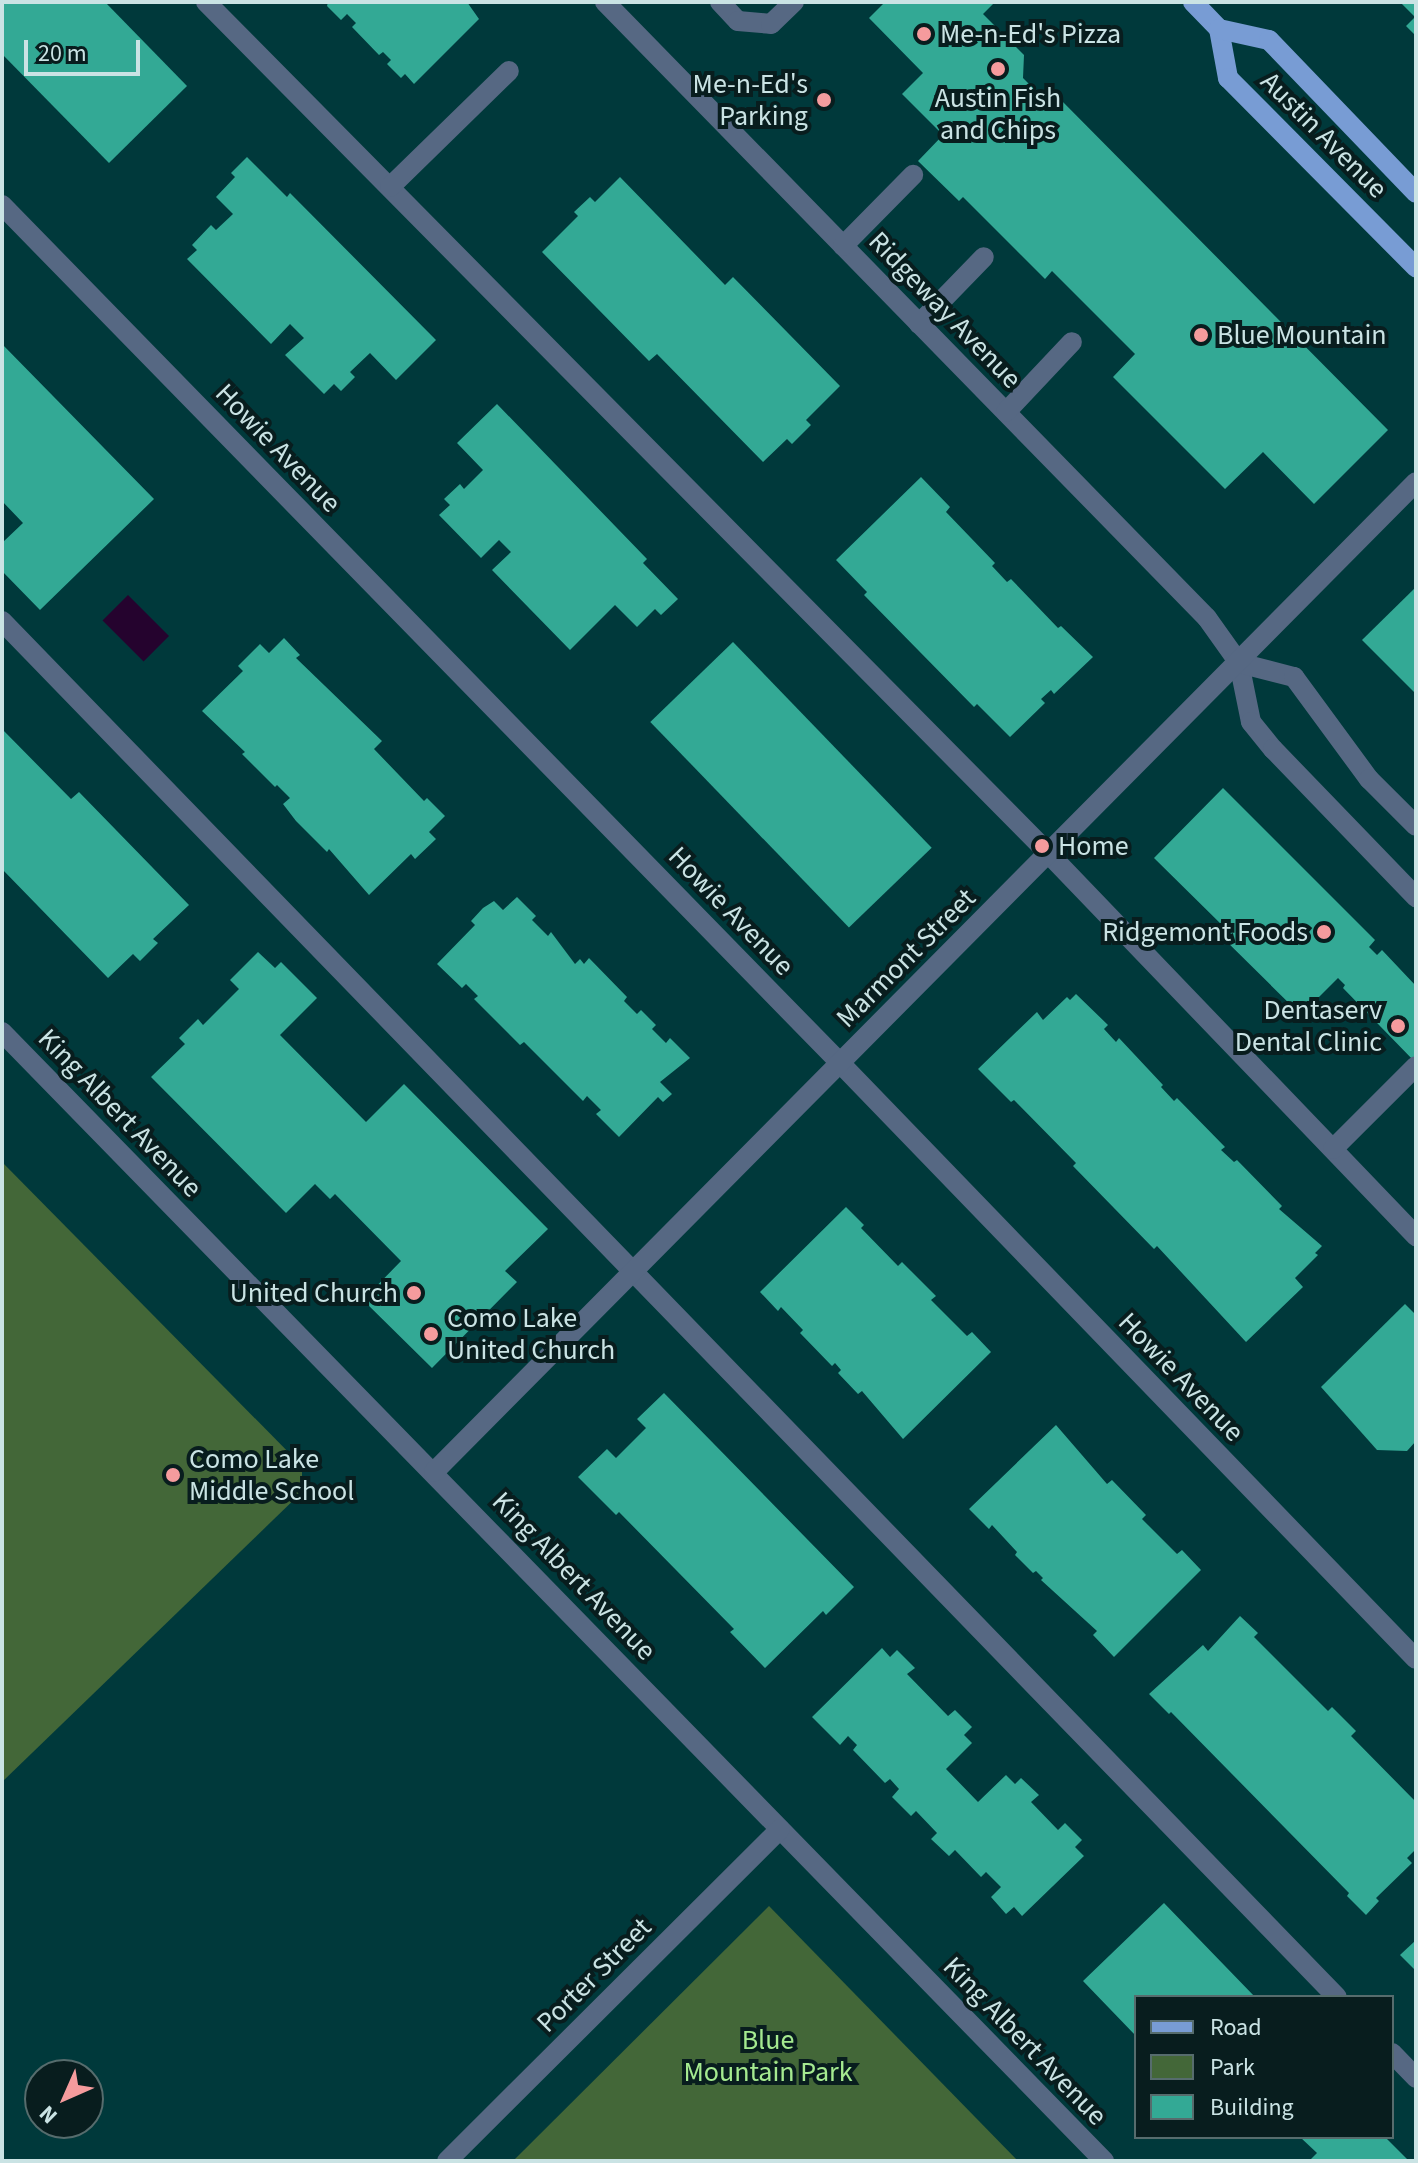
<!DOCTYPE html>
<style>
body{margin:0}
#map{position:relative;width:1418px;height:2163px;overflow:hidden;background:#00393b;font-family:"Source Sans 3",sans-serif}
div>[style]{position:absolute}
.green>*{inset:0;background:#436738}
.water>*{inset:0;background:#25032e;transform-origin:0 0}
.building>*{inset:0;background:#33a995;transform-origin:0 0}
.minor>*{height:20px;margin:-10px;padding:0 10px;transform-origin:10px;border-radius:10px;background:#566883}
.major>*{height:20px;margin:-10px;padding:0 10px;transform-origin:10px;border-radius:10px;background:#789cd4}
.dots>*{width:22px;height:22px;translate:-50% -50%;box-sizing:border-box;border:4px solid #081d1e;border-radius:50%}
span{translate:-50% -50%;white-space:nowrap;text-align:center;line-height:1.15;-webkit-text-stroke:8px #081d1e;paint-order:stroke}
.poi-label{font-size:28px;color:#cae3e4}
.left{translate:0 -50%;text-align:left}
.right{translate:-100% -50%;text-align:right}
.street-label{font-size:28px;color:#cae3e4}
.park-label{font-size:28px;color:#a5ea90}
.frame{position:absolute;inset:0;border:4px solid #cae3e4;pointer-events:none}
.legend{position:absolute;left:1134px;top:1995px;width:260px;height:144px;box-sizing:border-box;background:#081d1e;border:2px solid #566c6d;margin:0;padding:10px 14px;list-style:none;font-size:24px;color:#cae3e4}
.legend li{display:flex;align-items:center;gap:16px;height:40px}
.legend b{width:40px;border:2px solid #566c6d}
.north{position:absolute;left:24px;top:2059px;width:80px;height:80px;box-sizing:border-box;background:#081d1e;border:2px solid #566c6d;border-radius:50%;rotate:225deg;font-size:22px;font-weight:700;line-height:32px;text-align:center;color:#cae3e4}
.north::after{content:'';display:block;margin:auto;width:28px;height:36px;background:#f59b9d;clip-path:polygon(50% 0,100% 100%,50% 72%,0 100%)}
.scale{position:absolute;left:24px;top:40px;width:116px;height:36px;box-sizing:border-box;border:4px solid #cae3e4;border-top:0;padding-left:10px;font-size:24px;line-height:28px;white-space:nowrap;color:#cae3e4;-webkit-text-stroke:6px #081d1e;paint-order:stroke}
</style>
<div id="map">
<div class="green">
<i style="clip-path:polygon(2px 1162px,302px 1466px,302px 1492px,2px 1782px)"></i>
<i style="clip-path:polygon(769px 1906px,1018px 2161px,513px 2161px)"></i>
</div>
<div class="water">
<i style="left:128px;top:595px;width:58px;height:36px;rotate:45deg"></i>
</div>
<div class="building">
<i style="clip-path:polygon(2px 2px,105px 2px,187px 86px,109px 163px,2px 54px)"></i>
<i style="clip-path:polygon(328px 2px,467px 2px,479px 19px,414px 84px,405px 74px,401px 78px,387px 64px,391px 60px,383px 52px,379px 55px,352px 27px,356px 23px,347px 14px,341px 20px,327px 6px)"></i>
<i style="clip-path:polygon(885px 2px,995px 2px,983px 14px,1024px 55px,1023px 78px,1042px 97px,1060px 99px,1388px 430px,1314px 504px,1263px 452px,1225px 489px,1113px 377px,1135px 354px,1052px 271px,1045px 279px,963px 197px,959px 201px,918px 161px,943px 135px,902px 94px,923px 73px,869px 18px)"></i>
<i style="clip-path:polygon(1400px 2px,1416px 2px,1416px 36px,1406px 26px,1415px 17px)"></i>
<i style="clip-path:polygon(247px 157px,287px 197px,290px 193px,436px 340px,396px 380px,370px 353px,350px 372px,355px 377px,341px 391px,334px 384px,324px 394px,285px 355px,304px 338px,290px 324px,271px 344px,187px 259px,197px 250px,192px 245px,211px 225px,216px 230px,233px 214px,216px 197px,235px 177px,231px 173px)"></i>
<i style="clip-path:polygon(620px 177px,725px 285px,733px 277px,840px 386px,806px 420px,811px 425px,792px 444px,787px 439px,763px 462px,657px 354px,649px 361px,542px 252px,578px 216px,574px 212px,590px 197px,595px 202px)"></i>
<i style="clip-path:polygon(2px 344px,154px 499px,40px 610px,2px 571px,2px 543px,23px 523px,2px 501px)"></i>
<i style="clip-path:polygon(497px 404px,647px 559px,643px 563px,678px 599px,661px 615px,655px 609px,637px 627px,615px 605px,570px 650px,492px 570px,511px 552px,499px 540px,481px 558px,439px 515px,450px 505px,444px 499px,460px 484px,464px 489px,483px 470px,457px 443px)"></i>
<i style="clip-path:polygon(921px 477px,950px 507px,946px 512px,995px 563px,992px 566px,1007px 582px,1011px 579px,1058px 628px,1061px 626px,1093px 657px,1054px 694px,1051px 690px,1041px 699px,1045px 703px,1010px 737px,977px 704px,974px 707px,864px 595px,867px 592px,836px 560px)"></i>
<i style="clip-path:polygon(1416px 587px,1416px 694px,1362px 640px)"></i>
<i style="clip-path:polygon(284px 638px,300px 655px,296px 658px,382px 741px,374px 749px,424px 801px,427px 798px,445px 816px,429px 832px,436px 839px,415px 859px,411px 854px,369px 895px,329px 849px,327px 852px,296px 821px,283px 804px,290px 798px,277px 785px,275px 787px,242px 754px,245px 752px,202px 711px,243px 671px,238px 666px,260px 644px,269px 653px)"></i>
<i style="left:733px;top:642px;width:286px;height:115px;rotate:46deg"></i>
<i style="clip-path:polygon(2px 729px,71px 799px,79px 792px,189px 905px,153px 939px,158px 943px,140px 961px,133px 954px,108px 978px,2px 869px)"></i>
<i style="clip-path:polygon(1223px 788px,1375px 940px,1369px 947px,1377px 955px,1382px 950px,1416px 986px,1416px 1063px,1343px 988px,1345px 985px,1338px 978px,1301px 1015px,1219px 934px,1225px 928px,1154px 858px)"></i>
<i style="clip-path:polygon(517px 897px,536px 916px,532px 920px,548px 936px,551px 932px,575px 964px,580px 959px,584px 964px,589px 958px,627px 997px,624px 1001px,637px 1014px,641px 1010px,656px 1025px,652px 1029px,666px 1043px,670px 1038px,690px 1058px,660px 1082px,672px 1094px,663px 1102px,658px 1097px,619px 1137px,596px 1114px,601px 1110px,587px 1096px,583px 1101px,524px 1042px,520px 1045px,474px 999px,478px 996px,466px 984px,462px 988px,437px 964px,475px 925px,471px 921px,483px 908px,494px 901px,503px 910px)"></i>
<i style="clip-path:polygon(258px 952px,275px 968px,281px 962px,317px 998px,280px 1035px,366px 1122px,404px 1084px,548px 1229px,505px 1271px,517px 1282px,432px 1368px,363px 1300px,401px 1261px,335px 1194px,330px 1199px,315px 1184px,286px 1213px,151px 1077px,185px 1044px,179px 1038px,198px 1019px,203px 1025px,239px 989px,230px 980px)"></i>
<i style="clip-path:polygon(1076px 994px,1108px 1025px,1104px 1029px,1116px 1042px,1119px 1038px,1163px 1085px,1161px 1087px,1174px 1101px,1177px 1098px,1225px 1147px,1221px 1150px,1234px 1162px,1237px 1160px,1282px 1206px,1279px 1209px,1322px 1246px,1315px 1253px,1318px 1255px,1295px 1278px,1303px 1287px,1246px 1342px,1157px 1246px,1154px 1249px,1073px 1166px,1076px 1163px,1014px 1100px,1011px 1102px,978px 1069px,1037px 1012px,1043px 1020px,1067px 997px,1070px 1000px)"></i>
<i style="clip-path:polygon(846px 1207px,864px 1225px,861px 1228px,898px 1266px,902px 1262px,936px 1296px,931px 1300px,967px 1336px,972px 1332px,991px 1352px,903px 1439px,862px 1391px,858px 1394px,838px 1373px,841px 1370px,835px 1363px,832px 1366px,800px 1333px,803px 1330px,781px 1307px,778px 1311px,760px 1292px)"></i>
<i style="clip-path:polygon(1405px 1304px,1416px 1315px,1416px 1441px,1407px 1451px,1377px 1450px,1321px 1387px)"></i>
<i style="clip-path:polygon(664px 1393px,854px 1587px,826px 1615px,823px 1611px,765px 1668px,730px 1632px,734px 1629px,619px 1512px,616px 1515px,578px 1477px,607px 1449px,616px 1458px,646px 1428px,637px 1419px)"></i>
<i style="clip-path:polygon(1056px 1425px,1107px 1484px,1112px 1480px,1146px 1515px,1142px 1519px,1177px 1554px,1182px 1550px,1201px 1570px,1114px 1657px,1093px 1635px,1097px 1631px,1041px 1580px,1043px 1578px,1036px 1571px,1033px 1573px,1015px 1555px,1017px 1552px,992px 1525px,989px 1529px,969px 1509px)"></i>
<i style="clip-path:polygon(1240px 1616px,1258px 1633px,1254px 1637px,1328px 1711px,1332px 1707px,1356px 1731px,1351px 1736px,1416px 1802px,1416px 1849px,1407px 1858px,1412px 1863px,1376px 1898px,1379px 1901px,1366px 1915px,1347px 1896px,1349px 1893px,1171px 1712px,1169px 1714px,1149px 1694px,1203px 1645px,1208px 1651px)"></i>
<i style="clip-path:polygon(882px 1648px,890px 1657px,897px 1650px,915px 1668px,907px 1674px,948px 1716px,955px 1710px,972px 1727px,964px 1735px,972px 1743px,946px 1769px,978px 1802px,1006px 1775px,1015px 1784px,1021px 1778px,1039px 1795px,1031px 1802px,1058px 1830px,1065px 1823px,1082px 1840px,1075px 1847px,1084px 1856px,1022px 1916px,1014px 1907px,1006px 1914px,991px 1897px,1001px 1887px,986px 1872px,981px 1877px,955px 1850px,949px 1856px,931px 1839px,937px 1833px,916px 1811px,911px 1816px,892px 1797px,899px 1789px,890px 1779px,885px 1783px,853px 1750px,857px 1745px,848px 1736px,840px 1745px,812px 1717px)"></i>
<i style="clip-path:polygon(1164px 1903px,1255px 1997px,1136px 1997px,1136px 2036px,1083px 1981px)"></i>
<i style="clip-path:polygon(1416px 1940px,1416px 1971px,1400px 1955px)"></i>
<i style="clip-path:polygon(1300px 2137px,1385px 2137px,1409px 2161px,1309px 2161px,1317px 2153px)"></i>
</div>
<div class="minor">
<i style="left:206px;top:2px;width:1199px;rotate:45.3deg"></i>
<i style="left:1049px;top:854px;width:530px;rotate:46.15deg"></i>
<i style="left:605px;top:2px;width:861px;rotate:45.66deg"></i>
<i style="left:1207px;top:618px;width:55px;rotate:54.6deg"></i>
<i style="left:1239px;top:663px;width:60px;rotate:78.5deg"></i>
<i style="left:1251px;top:722px;width:35px;rotate:51deg"></i>
<i style="left:1273px;top:749px;width:206px;rotate:46deg"></i>
<i style="left:720px;top:2px;width:26px;rotate:47deg"></i>
<i style="left:738px;top:21px;width:33px;rotate:5deg"></i>
<i style="left:771px;top:24px;width:32px;rotate:-44deg"></i>
<i style="left:390px;top:187px;width:166px;rotate:-44.3deg"></i>
<i style="left:2px;top:205px;width:1201px;rotate:45.67deg"></i>
<i style="left:841px;top:1064px;width:827px;rotate:45.98deg"></i>
<i style="left:843px;top:246px;width:100px;rotate:-45.4deg"></i>
<i style="left:919px;top:324px;width:93px;rotate:-45.9deg"></i>
<i style="left:1006px;top:412px;width:96px;rotate:-46.7deg"></i>
<i style="left:2px;top:621px;width:1917px;rotate:45.87deg"></i>
<i style="left:1239px;top:663px;width:57px;rotate:14.3deg"></i>
<i style="left:1294px;top:677px;width:127px;rotate:53.7deg"></i>
<i style="left:1369px;top:779px;width:66px;rotate:45deg"></i>
<i style="left:2px;top:1032px;width:1578px;rotate:45.69deg"></i>
<i style="left:1333px;top:1149px;width:117px;rotate:-45deg"></i>
<i style="left:434px;top:1472px;width:1394px;rotate:-45.23deg"></i>
<i style="left:1392px;top:2053px;width:35px;rotate:46deg"></i>
<i style="left:447px;top:2161px;width:470px;rotate:-44.9deg"></i>
</div>
<div class="major">
<i style="left:1193px;top:2px;width:37px;rotate:46deg"></i>
<i style="left:1219px;top:29px;width:50px;rotate:79.6deg"></i>
<i style="left:1228px;top:78px;width:267px;rotate:45.2deg"></i>
<i style="left:1219px;top:29px;width:51px;rotate:12.4deg"></i>
<i style="left:1269px;top:40px;width:212px;rotate:46.1deg"></i>
</div>
<div class="dots">
<i style="left:924px;top:34px;background:#f59b9d"></i>
<i style="left:998px;top:69px;background:#f59b9d"></i>
<i style="left:824px;top:100px;background:#f59b9d"></i>
<i style="left:1201px;top:335px;background:#f59b9d"></i>
<i style="left:1042px;top:846px;background:#f59b9d"></i>
<i style="left:1324px;top:932px;background:#f59b9d"></i>
<i style="left:1398px;top:1026px;background:#f59b9d"></i>
<i style="left:414px;top:1293px;background:#f59b9d"></i>
<i style="left:431px;top:1334px;background:#f59b9d"></i>
<i style="left:173px;top:1475px;background:#f59b9d"></i>
</div>
<div class="poi-label">
<span class="left" style="left:940px;top:34px">Me-n-Ed's Pizza</span>
<span class="right" style="left:808px;top:100px">Me-n-Ed's<br>Parking</span>
<span style="left:998px;top:114px">Austin Fish<br>and Chips</span>
<span class="left" style="left:1217px;top:335px">Blue Mountain</span>
<span class="left" style="left:1058px;top:846px">Home</span>
<span class="right" style="left:1308px;top:932px">Ridgemont Foods</span>
<span class="right" style="left:1382px;top:1026px">Dentaserv<br>Dental Clinic</span>
<span class="right" style="left:398px;top:1293px">United Church</span>
<span class="left" style="left:447px;top:1334px">Como Lake<br>United Church</span>
<span class="left" style="left:189px;top:1475px">Como Lake<br>Middle School</span>
</div>
<div class="street-label">
<span style="left:1324px;top:135px;rotate:45deg">Austin Avenue</span>
<span style="left:945px;top:310px;rotate:46deg">Ridgeway Avenue</span>
<span style="left:278px;top:448px;rotate:46deg">Howie Avenue</span>
<span style="left:731px;top:911px;rotate:46deg">Howie Avenue</span>
<span style="left:906px;top:958px;rotate:-45deg">Marmont Street</span>
<span style="left:120px;top:1113px;rotate:46deg">King Albert Avenue</span>
<span style="left:1181px;top:1377px;rotate:46deg">Howie Avenue</span>
<span style="left:574px;top:1576px;rotate:46deg">King Albert Avenue</span>
<span style="left:594px;top:1975px;rotate:-45deg">Porter Street</span>
<span style="left:1025px;top:2041px;rotate:46deg">King Albert Avenue</span>
</div>
<div class="park-label">
<span style="left:768px;top:2056px">Blue<br>Mountain Park</span>
</div>
<div class="frame"></div>
<ul class="legend">
<li><b style="height:10px;background:#789cd4"></b>Road</li>
<li><b style="height:22px;background:#436738"></b>Park</li>
<li><b style="height:22px;background:#33a995"></b>Building</li>
</ul>
<div class="north">N</div>
<div class="scale">20 m</div>
</div>
